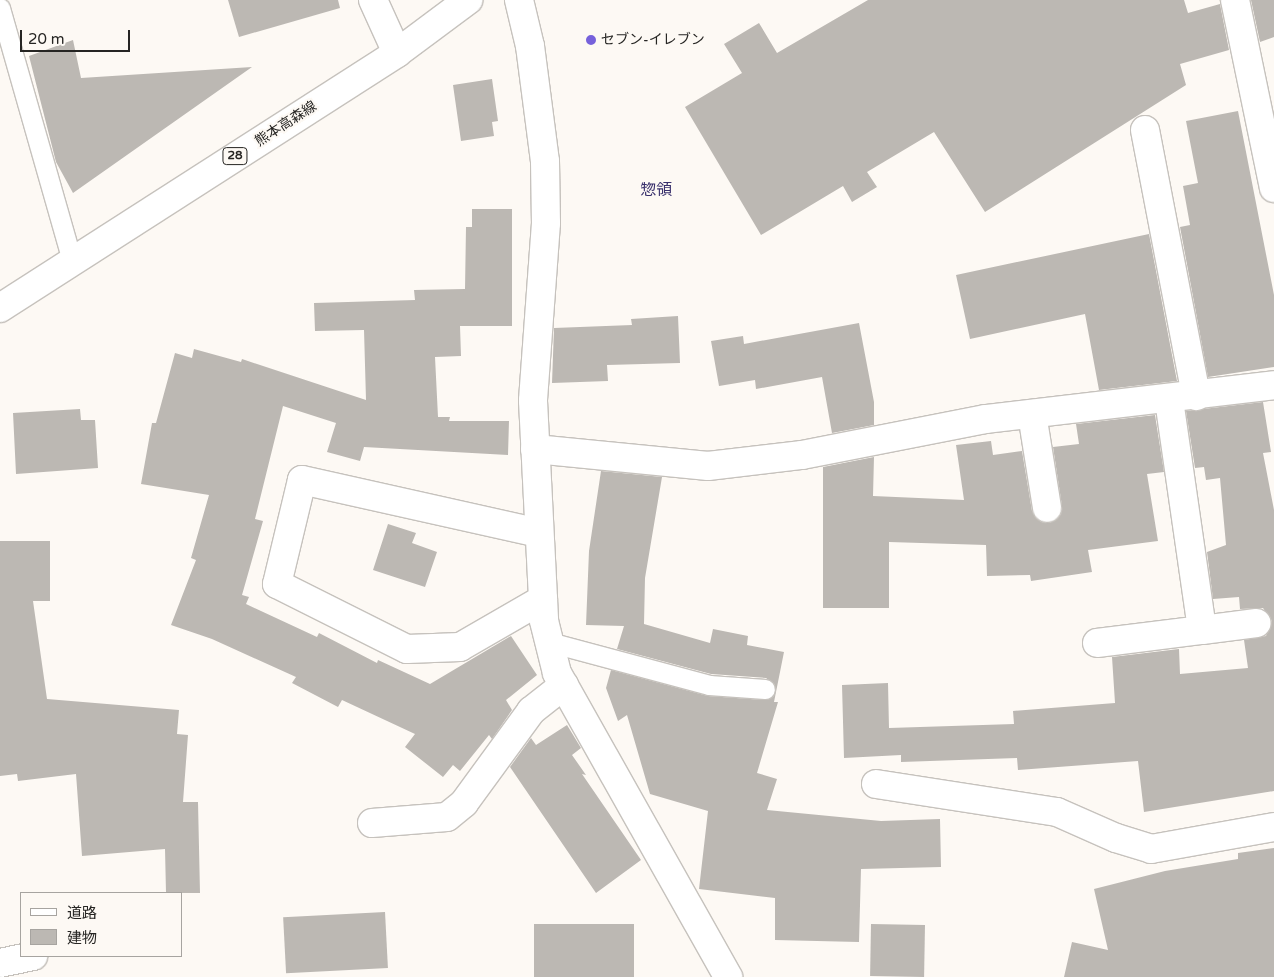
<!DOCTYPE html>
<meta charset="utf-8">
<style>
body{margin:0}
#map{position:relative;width:1274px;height:977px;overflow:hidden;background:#fdf9f4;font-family:"Varela Round","Noto Sans JP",sans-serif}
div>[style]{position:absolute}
.building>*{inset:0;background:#bcb8b3;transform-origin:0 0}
.roads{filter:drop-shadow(1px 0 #c6c2bd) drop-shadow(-1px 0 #c6c2bd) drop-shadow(0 1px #c6c2bd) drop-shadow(0 -1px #c6c2bd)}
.service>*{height:19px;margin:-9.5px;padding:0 9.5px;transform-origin:9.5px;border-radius:9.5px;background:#fff}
.minor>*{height:28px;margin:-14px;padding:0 14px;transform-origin:14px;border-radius:14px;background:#fff}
.primary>*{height:28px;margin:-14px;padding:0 14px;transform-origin:14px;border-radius:14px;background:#fff}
.dots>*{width:14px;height:14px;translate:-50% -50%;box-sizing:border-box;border:2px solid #fdf9f4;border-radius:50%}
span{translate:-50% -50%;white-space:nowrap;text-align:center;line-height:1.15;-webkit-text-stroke:4px #fdf9f4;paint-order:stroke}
.shield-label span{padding:1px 4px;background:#fdf9f4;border:1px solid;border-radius:4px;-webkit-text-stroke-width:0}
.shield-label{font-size:12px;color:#262523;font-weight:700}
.poi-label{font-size:14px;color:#262523}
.left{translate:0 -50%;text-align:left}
.street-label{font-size:14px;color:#262523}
.quarter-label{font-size:16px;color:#39306c}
.legend{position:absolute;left:20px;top:892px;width:162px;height:65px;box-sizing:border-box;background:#fdf9f4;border:1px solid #a7a4a0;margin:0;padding:6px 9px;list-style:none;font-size:15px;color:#262523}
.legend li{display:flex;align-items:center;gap:10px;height:25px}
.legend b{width:25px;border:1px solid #a7a4a0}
.scale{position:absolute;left:20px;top:30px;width:110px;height:22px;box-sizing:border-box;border:2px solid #262523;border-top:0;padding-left:6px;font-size:15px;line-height:18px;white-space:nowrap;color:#262523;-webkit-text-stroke:4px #fdf9f4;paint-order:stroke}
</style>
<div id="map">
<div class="building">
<i style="clip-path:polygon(228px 0,338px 0,340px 8px,239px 37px)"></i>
<i style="clip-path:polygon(868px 0,1184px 0,1188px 13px,1220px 4px,1229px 50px,1180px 64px,1186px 85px,985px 212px,934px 132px,867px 172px,877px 187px,852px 202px,843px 186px,761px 235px,685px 107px,742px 73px,724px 44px,759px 23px,777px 53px)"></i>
<i style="clip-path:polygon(1251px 0,1274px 0,1274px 37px,1260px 42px)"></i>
<i style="clip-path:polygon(73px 40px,81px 78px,252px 67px,73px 193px,56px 162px,29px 56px)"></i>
<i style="clip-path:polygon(492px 79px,498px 121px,492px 122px,494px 136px,461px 141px,453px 85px)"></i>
<i style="clip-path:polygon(1238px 111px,1274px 295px,1274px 367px,1208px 377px,1180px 227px,1190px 225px,1183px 186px,1198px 183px,1186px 121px)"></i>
<i style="clip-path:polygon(472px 209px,512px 209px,512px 326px,460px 326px,461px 356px,435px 357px,438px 417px,450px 417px,449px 421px,509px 421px,508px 455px,364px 447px,360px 461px,327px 452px,336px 423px,283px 406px,255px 519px,263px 521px,242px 595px,249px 597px,246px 604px,317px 637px,319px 633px,377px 663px,378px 660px,430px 684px,511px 636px,537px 675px,506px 700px,512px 710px,492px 739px,489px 735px,460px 771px,453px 765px,443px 777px,405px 747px,415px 734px,342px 700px,338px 707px,292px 683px,296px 677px,212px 639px,171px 625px,196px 560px,191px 558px,209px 495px,141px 484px,152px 423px,156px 423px,175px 353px,192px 358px,194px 349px,241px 362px,242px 359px,366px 400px,364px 330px,315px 331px,314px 303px,415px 300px,414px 290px,465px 289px,466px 227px,472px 227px)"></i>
<i style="clip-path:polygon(1149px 234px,1177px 381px,1099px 390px,1085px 314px,970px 339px,956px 275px)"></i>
<i style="clip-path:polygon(678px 316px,680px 363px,607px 365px,608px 381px,552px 383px,554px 328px,632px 325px,631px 319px)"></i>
<i style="clip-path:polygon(859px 323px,874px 402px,874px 425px,832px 433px,822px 377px,756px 389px,755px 380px,719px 386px,711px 341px,743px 336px,744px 344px)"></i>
<i style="clip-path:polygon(1263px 402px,1271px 452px,1263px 453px,1274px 510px,1274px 791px,1144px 812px,1138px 761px,1018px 770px,1017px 758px,901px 762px,901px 755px,844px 758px,842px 685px,888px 683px,889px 728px,1014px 724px,1013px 711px,1115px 703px,1112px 657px,1179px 649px,1180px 674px,1248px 668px,1244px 640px,1266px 636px,1272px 621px,1263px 608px,1240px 609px,1239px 597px,1213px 599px,1207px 552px,1226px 545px,1220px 478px,1206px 480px,1204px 467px,1195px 468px,1186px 411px)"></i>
<i style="clip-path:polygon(80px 409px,81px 420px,95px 420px,98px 468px,16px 474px,13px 413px)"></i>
<i style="clip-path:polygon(1155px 415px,1164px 472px,1147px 474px,1158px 541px,1088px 550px,1092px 572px,1031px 581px,1030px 575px,987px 576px,986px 545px,889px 542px,889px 608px,823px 608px,823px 467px,874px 457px,873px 496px,964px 500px,956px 445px,991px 441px,993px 455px,1022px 451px,1032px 511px,1041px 522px,1050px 523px,1061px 514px,1062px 506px,1053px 447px,1079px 444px,1076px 424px)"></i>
<i style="clip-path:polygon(601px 471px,662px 477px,645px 578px,644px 624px,710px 643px,713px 629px,748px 636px,747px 645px,784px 652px,774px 702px,778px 702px,757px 773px,777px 779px,767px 810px,881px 821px,940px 819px,941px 867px,861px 869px,859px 942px,775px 940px,775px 898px,699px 889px,708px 811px,650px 794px,627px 715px,618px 721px,606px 688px,611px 670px,708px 696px,765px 700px,774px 696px,775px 685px,766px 678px,711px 674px,617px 649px,624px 626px,586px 625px,589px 551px)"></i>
<i style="clip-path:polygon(388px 524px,416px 533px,412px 543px,437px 552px,425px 587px,373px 570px)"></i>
<i style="clip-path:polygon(0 541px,50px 541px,50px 601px,33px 601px,47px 699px,179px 710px,177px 734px,188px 735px,183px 802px,198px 802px,200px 893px,166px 893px,165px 849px,82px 856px,76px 774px,18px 781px,17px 774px,0 776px)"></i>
<i style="clip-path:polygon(567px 725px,581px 748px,572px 755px,586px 775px,582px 774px,641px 860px,596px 893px,510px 767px,531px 738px,536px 745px)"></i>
<i style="clip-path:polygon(1274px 848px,1274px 977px,1064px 977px,1072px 942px,1108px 950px,1094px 889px,1165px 871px,1238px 859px,1238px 853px)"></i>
<i style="left:385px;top:912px;width:56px;height:102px;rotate:87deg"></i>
<i style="left:534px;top:924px;width:100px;height:53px"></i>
<i style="left:871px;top:924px;width:54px;height:52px;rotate:1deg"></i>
</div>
<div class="roads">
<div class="service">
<i style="left:0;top:8px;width:263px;rotate:74.1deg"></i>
<i style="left:549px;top:642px;width:166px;rotate:15deg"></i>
<i style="left:709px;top:685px;width:56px;rotate:4.1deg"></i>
</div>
<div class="minor">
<i style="left:373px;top:0;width:58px;rotate:65.6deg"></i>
<i style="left:519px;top:0;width:47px;rotate:76.6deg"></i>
<i style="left:530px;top:46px;width:116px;rotate:82.6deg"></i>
<i style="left:545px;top:161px;width:62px;rotate:89.1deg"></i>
<i style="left:546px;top:223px;width:178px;rotate:94.2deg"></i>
<i style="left:533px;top:401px;width:220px;rotate:87.1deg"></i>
<i style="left:544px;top:621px;width:54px;rotate:76deg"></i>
<i style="left:557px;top:673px;width:349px;rotate:60.6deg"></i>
<i style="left:1235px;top:0;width:192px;rotate:78.3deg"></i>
<i style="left:1145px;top:130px;width:271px;rotate:79.1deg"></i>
<i style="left:1169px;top:400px;width:232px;rotate:81.8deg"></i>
<i style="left:1202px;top:630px;width:55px;rotate:-7.3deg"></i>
<i style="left:1032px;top:414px;width:95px;rotate:80.9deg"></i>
<i style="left:535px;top:449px;width:174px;rotate:5.6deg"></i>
<i style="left:708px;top:466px;width:95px;rotate:-6.7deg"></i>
<i style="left:802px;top:455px;width:187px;rotate:-11.1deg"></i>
<i style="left:986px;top:419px;width:290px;rotate:-6.7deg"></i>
<i style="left:539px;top:533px;width:243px;rotate:-167.4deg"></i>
<i style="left:302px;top:480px;width:107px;rotate:103.5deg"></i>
<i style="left:277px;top:584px;width:145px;rotate:26.6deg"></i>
<i style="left:407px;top:649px;width:53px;rotate:-2.2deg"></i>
<i style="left:460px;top:647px;width:96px;rotate:-30deg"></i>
<i style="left:1097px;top:643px;width:106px;rotate:-7.1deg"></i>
<i style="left:876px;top:784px;width:183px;rotate:8.8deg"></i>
<i style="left:1057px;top:812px;width:64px;rotate:23.8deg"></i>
<i style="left:1116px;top:838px;width:37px;rotate:17deg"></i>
<i style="left:1151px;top:849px;width:125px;rotate:-10.1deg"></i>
<i style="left:372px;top:823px;width:75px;rotate:-4.6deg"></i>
<i style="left:447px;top:817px;width:22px;rotate:-39deg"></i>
<i style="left:464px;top:803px;width:114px;rotate:-53.9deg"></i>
<i style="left:531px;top:711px;width:42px;rotate:-38.2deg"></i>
<i style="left:0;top:963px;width:34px;rotate:-12deg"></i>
</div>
<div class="primary">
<i style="left:0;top:308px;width:472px;rotate:-32.7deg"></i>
<i style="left:397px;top:53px;width:89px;rotate:-36.7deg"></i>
</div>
</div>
<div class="dots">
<i style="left:591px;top:40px;background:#7661db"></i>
</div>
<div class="shield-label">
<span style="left:235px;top:156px">28</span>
</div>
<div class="poi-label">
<span class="left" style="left:601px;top:40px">セブン-イレブン</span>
</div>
<div class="street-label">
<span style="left:286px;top:124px;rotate:-33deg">熊本高森線</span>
</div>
<div class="quarter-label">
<span style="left:656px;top:190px">惣領</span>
</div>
<ul class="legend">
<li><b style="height:6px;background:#fff"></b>道路</li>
<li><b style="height:14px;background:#bcb8b3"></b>建物</li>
</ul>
<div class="scale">20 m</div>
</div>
